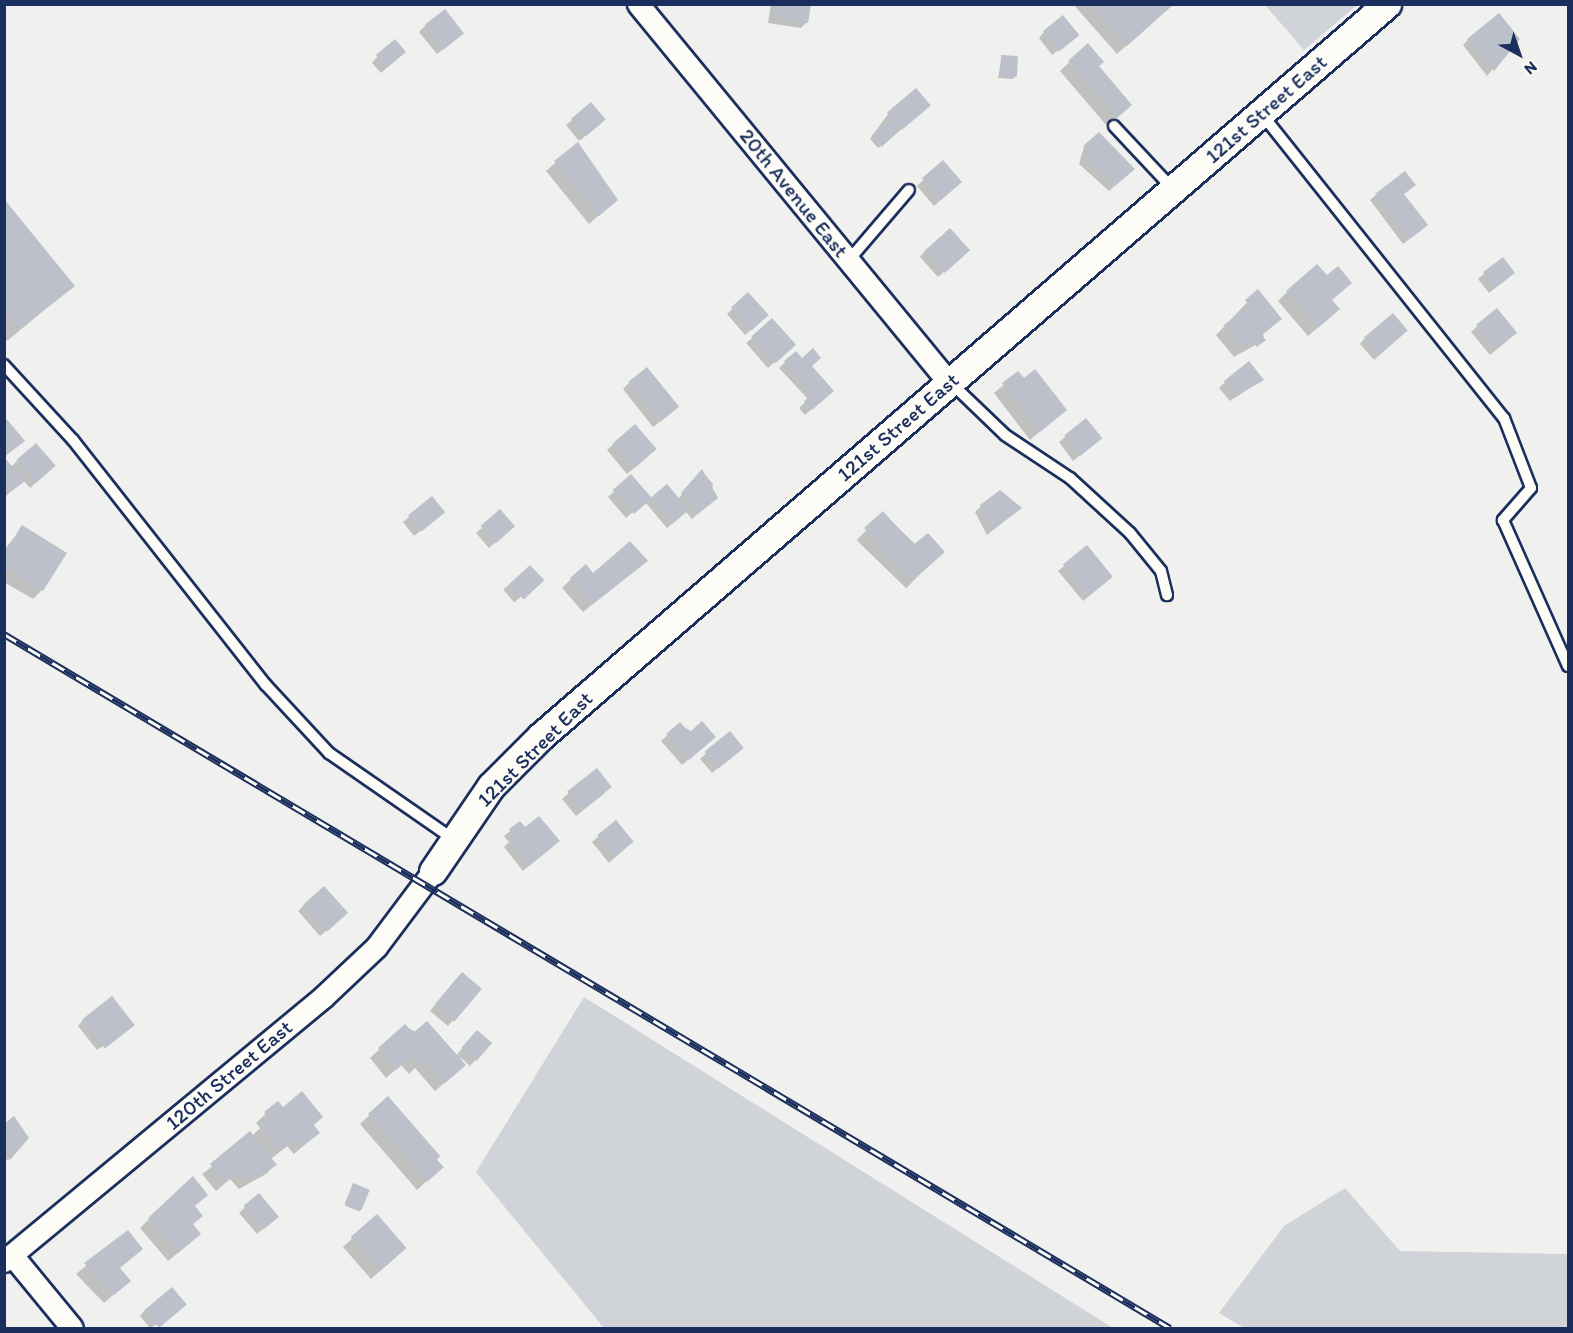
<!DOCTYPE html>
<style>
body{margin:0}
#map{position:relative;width:1573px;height:1333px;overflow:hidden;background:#f0f0ee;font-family:Itim,sans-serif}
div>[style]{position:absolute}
.green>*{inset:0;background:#d0d3d8}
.shadow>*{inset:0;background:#0003;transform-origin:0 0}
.building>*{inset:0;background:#bbc0ca;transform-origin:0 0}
.roads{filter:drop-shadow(2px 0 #1b2f5e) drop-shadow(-2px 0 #1b2f5e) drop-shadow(0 2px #1b2f5e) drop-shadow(0 -2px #1b2f5e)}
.service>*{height:10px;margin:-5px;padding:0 5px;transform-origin:5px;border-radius:5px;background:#fdfcf7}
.minor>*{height:21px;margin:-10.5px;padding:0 10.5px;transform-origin:10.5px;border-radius:10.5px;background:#fdfcf7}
.tertiary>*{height:27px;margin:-13.5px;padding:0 13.5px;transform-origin:13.5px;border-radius:13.5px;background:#fdfcf7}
.rail>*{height:7px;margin-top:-3.5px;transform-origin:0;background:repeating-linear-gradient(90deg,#fdfcf7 0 14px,#1b2f5e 0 28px);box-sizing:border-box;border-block:2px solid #1b2f5e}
span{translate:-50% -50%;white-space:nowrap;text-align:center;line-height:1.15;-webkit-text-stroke:4.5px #fdfcf7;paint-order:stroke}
.street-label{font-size:21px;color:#1b2f5e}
.frame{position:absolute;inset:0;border:6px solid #1b2f5e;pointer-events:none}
.north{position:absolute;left:1489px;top:24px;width:60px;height:60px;-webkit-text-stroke:4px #fdfcf7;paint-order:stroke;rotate:140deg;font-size:16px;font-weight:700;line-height:24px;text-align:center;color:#1b2f5e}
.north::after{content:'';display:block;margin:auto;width:21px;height:27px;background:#1b2f5e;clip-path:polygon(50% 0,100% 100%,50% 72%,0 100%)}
</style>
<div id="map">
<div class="green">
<i style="clip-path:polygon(1265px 5px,1357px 5px,1304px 50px)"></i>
<i style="clip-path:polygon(584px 997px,1113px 1328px,604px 1328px,476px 1172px)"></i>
<i style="clip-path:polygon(1345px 1188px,1400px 1251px,1568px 1254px,1568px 1328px,1244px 1328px,1219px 1313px,1284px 1226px)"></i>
</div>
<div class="shadow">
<i style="clip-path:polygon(771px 4px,809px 4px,807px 22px,801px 28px,768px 23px)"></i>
<i style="clip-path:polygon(1073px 4px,1173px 4px,1117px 54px)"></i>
<i style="clip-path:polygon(425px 26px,457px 38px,437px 54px,419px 32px)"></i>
<i style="clip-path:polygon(1044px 32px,1071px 41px,1052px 55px,1039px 38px)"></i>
<i style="clip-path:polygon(1518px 39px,1487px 76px,1463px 45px,1468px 40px)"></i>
<i style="clip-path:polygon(1088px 45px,1121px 114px,1107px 126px,1060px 71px)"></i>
<i style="clip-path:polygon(404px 52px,381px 73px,372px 63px,377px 57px)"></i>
<i style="clip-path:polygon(1002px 56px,1015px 76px,1013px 79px,998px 78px)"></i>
<i style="clip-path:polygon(923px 112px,878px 148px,870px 139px,888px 114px)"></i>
<i style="clip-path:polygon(572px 120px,598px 126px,579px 141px,566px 125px)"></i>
<i style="clip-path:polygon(577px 144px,616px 200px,589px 224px,546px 171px)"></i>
<i style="clip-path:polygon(1084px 147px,1128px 174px,1109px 191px,1079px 164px)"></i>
<i style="clip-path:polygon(943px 162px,954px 188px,934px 206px,917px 186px)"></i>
<i style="clip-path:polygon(1403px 194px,1420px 231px,1403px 244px,1370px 200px,1376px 195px)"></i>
<i style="clip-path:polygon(4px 202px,73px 286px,7px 341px,4px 337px)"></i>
<i style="clip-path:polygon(925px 251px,962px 256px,938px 277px,920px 257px)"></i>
<i style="clip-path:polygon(1502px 259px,1507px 279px,1489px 293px,1478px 279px)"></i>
<i style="clip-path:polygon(1258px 291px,1264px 340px,1234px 357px,1216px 335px)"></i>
<i style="clip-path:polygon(1287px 292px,1331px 300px,1329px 318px,1308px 336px,1278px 301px)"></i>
<i style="clip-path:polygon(748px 294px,761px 321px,745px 335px,727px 314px)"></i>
<i style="clip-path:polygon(1496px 310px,1509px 339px,1490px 355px,1471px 332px)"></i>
<i style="clip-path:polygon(1401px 336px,1374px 360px,1360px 344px,1365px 338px)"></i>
<i style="clip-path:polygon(752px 338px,788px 350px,768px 368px,746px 343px)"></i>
<i style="clip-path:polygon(785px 362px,810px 366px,826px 396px,805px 415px,799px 408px,808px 399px,779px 368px)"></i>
<i style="clip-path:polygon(1018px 373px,1065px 410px,1030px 440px,994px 393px)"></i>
<i style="clip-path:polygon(1262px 380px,1230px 401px,1219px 388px,1225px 382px)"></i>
<i style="clip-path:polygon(629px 383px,671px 413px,653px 427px,623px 389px)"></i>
<i style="clip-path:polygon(1086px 420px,1094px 444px,1073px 461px,1059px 442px)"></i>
<i style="clip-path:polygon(635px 426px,649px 455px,627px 474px,607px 450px)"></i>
<i style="clip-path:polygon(4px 460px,11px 467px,17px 461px,48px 472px,30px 488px,23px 480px,4px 498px)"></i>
<i style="clip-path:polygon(702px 471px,713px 484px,710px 503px,692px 519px,686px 512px,667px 528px,645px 502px,626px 518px,608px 497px,631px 476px,651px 499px,667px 486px,678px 499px)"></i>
<i style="clip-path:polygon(981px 506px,1014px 513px,987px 535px,975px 512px)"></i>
<i style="left:883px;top:513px;width:69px;height:38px;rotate:44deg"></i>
<i style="clip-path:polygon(409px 517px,437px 518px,414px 536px,403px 522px)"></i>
<i style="clip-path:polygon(23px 527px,42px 590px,33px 599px,4px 582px,4px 550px)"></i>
<i style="clip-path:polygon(482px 528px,507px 532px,489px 548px,476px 533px)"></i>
<i style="clip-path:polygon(646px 561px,583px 612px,562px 588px,571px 579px)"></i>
<i style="clip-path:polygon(1064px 566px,1105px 583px,1083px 601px,1058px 571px)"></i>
<i style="left:530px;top:567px;width:17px;height:35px;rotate:50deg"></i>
<i style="clip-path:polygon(680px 724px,708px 743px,682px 765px,661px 741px)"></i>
<i style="clip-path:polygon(730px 733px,736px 753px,712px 773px,700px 759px)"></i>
<i style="clip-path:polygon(596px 770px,605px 793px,576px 816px,562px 799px)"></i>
<i style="clip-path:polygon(615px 822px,626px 848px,609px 863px,592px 842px)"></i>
<i style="clip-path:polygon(520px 823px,552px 847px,523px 871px,504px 847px,509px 842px,504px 836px)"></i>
<i style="clip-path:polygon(304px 905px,340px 919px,320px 936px,298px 911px)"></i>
<i style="clip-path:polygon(456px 979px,480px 989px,448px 1026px,430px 1011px)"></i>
<i style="clip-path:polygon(83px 1020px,133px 1025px,97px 1050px,78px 1026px)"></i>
<i style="clip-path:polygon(405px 1026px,456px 1056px,471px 1037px,490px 1043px,470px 1066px,461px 1058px,455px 1074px,435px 1091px,415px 1068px,409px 1074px,401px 1065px,386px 1078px,370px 1058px)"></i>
<i style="clip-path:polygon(388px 1098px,435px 1160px,432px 1176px,417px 1190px,360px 1124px)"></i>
<i style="clip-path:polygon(277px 1103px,318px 1133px,294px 1154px,287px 1146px,271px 1159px,275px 1165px,266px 1174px,239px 1189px,230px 1179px,216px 1191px,202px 1174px,252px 1136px,260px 1128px,256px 1123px)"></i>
<i style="clip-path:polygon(4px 1125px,28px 1138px,4px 1163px)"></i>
<i style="left:353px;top:1185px;width:16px;height:22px;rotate:22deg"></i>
<i style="clip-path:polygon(258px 1195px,271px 1222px,257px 1234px,239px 1213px)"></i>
<i style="clip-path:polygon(194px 1207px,190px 1243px,168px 1261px,140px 1228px,149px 1219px)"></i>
<i style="clip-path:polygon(377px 1216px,396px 1257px,371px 1279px,343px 1247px)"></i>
<i style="clip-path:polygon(127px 1232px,119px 1268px,129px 1281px,104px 1303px,76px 1274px)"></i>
<i style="clip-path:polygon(145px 1310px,179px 1311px,150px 1328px,140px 1316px)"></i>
</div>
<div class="building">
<i style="clip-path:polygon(775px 4px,811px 4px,808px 23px,773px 17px)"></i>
<i style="clip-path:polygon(1090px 4px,1174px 4px,1127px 46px)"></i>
<i style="left:445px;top:9px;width:31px;height:26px;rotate:52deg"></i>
<i style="clip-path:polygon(1499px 13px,1520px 39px,1494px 71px,1467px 39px)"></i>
<i style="left:1063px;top:15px;width:26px;height:26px;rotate:51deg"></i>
<i style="left:395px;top:39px;width:17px;height:25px;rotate:50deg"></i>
<i style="clip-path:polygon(1088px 43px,1104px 62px,1099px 66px,1132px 105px,1117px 118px,1068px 61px)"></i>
<i style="left:1001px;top:55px;width:17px;height:21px;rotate:3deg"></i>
<i style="left:916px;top:88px;width:23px;height:38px;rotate:50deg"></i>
<i style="left:591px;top:102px;width:23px;height:26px;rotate:50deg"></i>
<i style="left:890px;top:119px;width:15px;height:25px;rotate:48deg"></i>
<i style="clip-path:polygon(1099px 132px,1135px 169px,1115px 186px,1084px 157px,1089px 153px,1083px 146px)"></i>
<i style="clip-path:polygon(578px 142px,618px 200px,599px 216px,554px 161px)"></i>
<i style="left:943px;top:160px;width:29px;height:28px;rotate:49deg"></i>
<i style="clip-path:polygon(1405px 171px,1416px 185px,1404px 194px,1428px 225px,1410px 239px,1375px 194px)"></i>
<i style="clip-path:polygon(4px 199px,75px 286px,20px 329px,4px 310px)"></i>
<i style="left:950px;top:228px;width:30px;height:34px;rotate:48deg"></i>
<i style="left:1503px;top:257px;width:20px;height:25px;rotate:53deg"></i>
<i style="clip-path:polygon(1317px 264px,1327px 275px,1338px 266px,1352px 283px,1332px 300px,1340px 309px,1318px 328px,1286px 291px)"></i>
<i style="clip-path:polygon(1258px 289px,1282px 319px,1262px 335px,1266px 340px,1257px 347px,1252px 341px,1243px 349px,1224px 325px,1249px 305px,1245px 300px)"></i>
<i style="left:748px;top:292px;width:31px;height:23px;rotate:48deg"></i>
<i style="left:1497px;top:308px;width:32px;height:27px;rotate:51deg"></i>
<i style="left:1393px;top:313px;width:23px;height:38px;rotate:50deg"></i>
<i style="left:772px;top:318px;width:36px;height:28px;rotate:48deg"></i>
<i style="clip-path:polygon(813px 348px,821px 358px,812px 366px,834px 391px,812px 410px,804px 401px,813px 393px,784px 361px,796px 351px,802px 358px)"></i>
<i style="clip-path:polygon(1249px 361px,1264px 380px,1236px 396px,1224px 381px)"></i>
<i style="left:647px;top:367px;width:51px;height:24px;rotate:51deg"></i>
<i style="clip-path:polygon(1035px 369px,1067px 410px,1040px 432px,1002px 383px,1018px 371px,1024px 378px)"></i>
<i style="clip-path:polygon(4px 416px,25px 441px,4px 457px)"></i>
<i style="left:1086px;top:418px;width:26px;height:28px;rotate:51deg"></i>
<i style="left:635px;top:424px;width:33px;height:30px;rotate:49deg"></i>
<i style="left:36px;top:443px;width:30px;height:26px;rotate:49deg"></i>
<i style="clip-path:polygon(4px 457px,25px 481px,12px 491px,4px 477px)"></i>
<i style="clip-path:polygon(702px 469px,718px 498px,698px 514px,681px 493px)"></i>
<i style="left:631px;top:474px;width:32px;height:24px;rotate:49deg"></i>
<i style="left:667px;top:484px;width:34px;height:21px;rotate:50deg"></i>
<i style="clip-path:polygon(1000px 490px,1022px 508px,993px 530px,980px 505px)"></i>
<i style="left:432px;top:496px;width:21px;height:31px;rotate:51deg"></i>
<i style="left:500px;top:509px;width:23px;height:26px;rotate:49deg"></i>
<i style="clip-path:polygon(883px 511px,913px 545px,928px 533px,945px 552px,911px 582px,864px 528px)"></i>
<i style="clip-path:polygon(22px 525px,67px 553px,43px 591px,4px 567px,4px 554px)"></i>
<i style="clip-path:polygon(630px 541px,648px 561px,593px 604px,570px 578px,586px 564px,593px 573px)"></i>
<i style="left:1087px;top:545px;width:41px;height:31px;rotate:51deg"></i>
<i style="left:530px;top:565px;width:21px;height:28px;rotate:47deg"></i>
<i style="clip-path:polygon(702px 721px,716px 737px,689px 760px,666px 734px,680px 722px,689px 733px)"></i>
<i style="left:730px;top:731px;width:22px;height:33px;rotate:51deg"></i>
<i style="left:597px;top:768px;width:24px;height:38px;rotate:52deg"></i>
<i style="clip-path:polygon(539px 816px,560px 841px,529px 866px,509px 840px,514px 836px,509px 829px,520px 821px,525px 827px)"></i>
<i style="left:616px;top:820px;width:28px;height:24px;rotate:51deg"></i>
<i style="left:324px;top:886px;width:36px;height:28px;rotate:48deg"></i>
<i style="left:462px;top:972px;width:26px;height:43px;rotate:40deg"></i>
<i style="left:112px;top:996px;width:37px;height:38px;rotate:52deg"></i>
<i style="clip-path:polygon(427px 1021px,466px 1065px,445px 1083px,425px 1060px,419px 1066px,411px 1057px,396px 1070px,378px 1048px,405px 1024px,413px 1033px)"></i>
<i style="left:477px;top:1030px;width:20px;height:24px;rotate:41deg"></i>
<i style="clip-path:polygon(302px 1091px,323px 1117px,314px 1125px,320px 1133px,303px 1146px,297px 1138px,281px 1151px,260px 1126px,269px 1118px,264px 1112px,278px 1101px,283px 1107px)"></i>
<i style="clip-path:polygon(388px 1096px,440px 1156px,437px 1160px,444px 1167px,427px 1182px,368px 1114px)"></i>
<i style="clip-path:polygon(14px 1116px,29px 1138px,9px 1161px,4px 1124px)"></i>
<i style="clip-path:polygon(250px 1131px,277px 1165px,248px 1181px,240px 1171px,225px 1183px,210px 1164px)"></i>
<i style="clip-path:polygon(193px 1176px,208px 1195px,195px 1206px,203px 1216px,193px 1224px,201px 1234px,178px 1253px,148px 1218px)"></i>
<i style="left:353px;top:1183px;width:18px;height:22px;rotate:22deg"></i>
<i style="left:259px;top:1193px;width:31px;height:20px;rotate:50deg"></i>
<i style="left:377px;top:1214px;width:45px;height:35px;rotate:49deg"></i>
<i style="clip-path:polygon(128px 1230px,143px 1249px,120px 1268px,131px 1281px,114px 1295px,84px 1263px)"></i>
<i style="left:172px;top:1287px;width:23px;height:36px;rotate:50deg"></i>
</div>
<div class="roads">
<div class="service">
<i style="left:1261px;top:113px;width:390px;rotate:51.5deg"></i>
<i style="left:1504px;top:418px;width:75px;rotate:68.9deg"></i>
<i style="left:1531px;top:488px;width:43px;rotate:131.2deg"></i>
<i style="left:1503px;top:520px;width:160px;rotate:66deg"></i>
<i style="left:1114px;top:126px;width:86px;rotate:46.9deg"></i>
<i style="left:849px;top:260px;width:92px;rotate:-49.4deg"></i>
<i style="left:4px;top:365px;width:102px;rotate:47.4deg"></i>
<i style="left:73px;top:440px;width:312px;rotate:51.8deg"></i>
<i style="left:266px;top:685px;width:93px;rotate:47.2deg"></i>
<i style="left:329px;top:753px;width:151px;rotate:34.7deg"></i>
<i style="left:950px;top:382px;width:76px;rotate:43.9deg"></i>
<i style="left:1005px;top:435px;width:78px;rotate:33.5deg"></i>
<i style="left:1070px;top:478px;width:81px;rotate:42.5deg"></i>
<i style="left:1130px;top:533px;width:49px;rotate:50.8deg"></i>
<i style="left:1161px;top:571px;width:25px;rotate:76deg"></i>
</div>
<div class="minor">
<i style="left:638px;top:4px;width:489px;rotate:50.6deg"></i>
<i style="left:12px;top:1255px;width:94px;rotate:50.6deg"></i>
<i style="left:4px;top:1261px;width:414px;rotate:-39.6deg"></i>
<i style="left:323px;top:997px;width:73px;rotate:-43.3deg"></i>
<i style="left:376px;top:947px;width:95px;rotate:-53.1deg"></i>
</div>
<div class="tertiary">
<i style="left:433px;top:871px;width:103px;rotate:-55.7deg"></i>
<i style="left:491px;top:786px;width:71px;rotate:-45deg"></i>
<i style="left:541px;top:736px;width:1119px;rotate:-40.87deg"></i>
</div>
</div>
<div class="rail">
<i style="left:4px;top:634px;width:1357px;rotate:30.76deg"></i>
</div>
<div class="street-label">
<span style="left:1266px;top:109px;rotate:-41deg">121st Street East</span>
<span style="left:794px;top:193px;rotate:51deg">20th Avenue East</span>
<span style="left:898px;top:427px;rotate:-41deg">121st Street East</span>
<span style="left:535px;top:749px;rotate:-45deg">121st Street East</span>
<span style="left:229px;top:1075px;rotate:-40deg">120th Street East</span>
</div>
<div class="frame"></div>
<div class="north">N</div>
</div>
